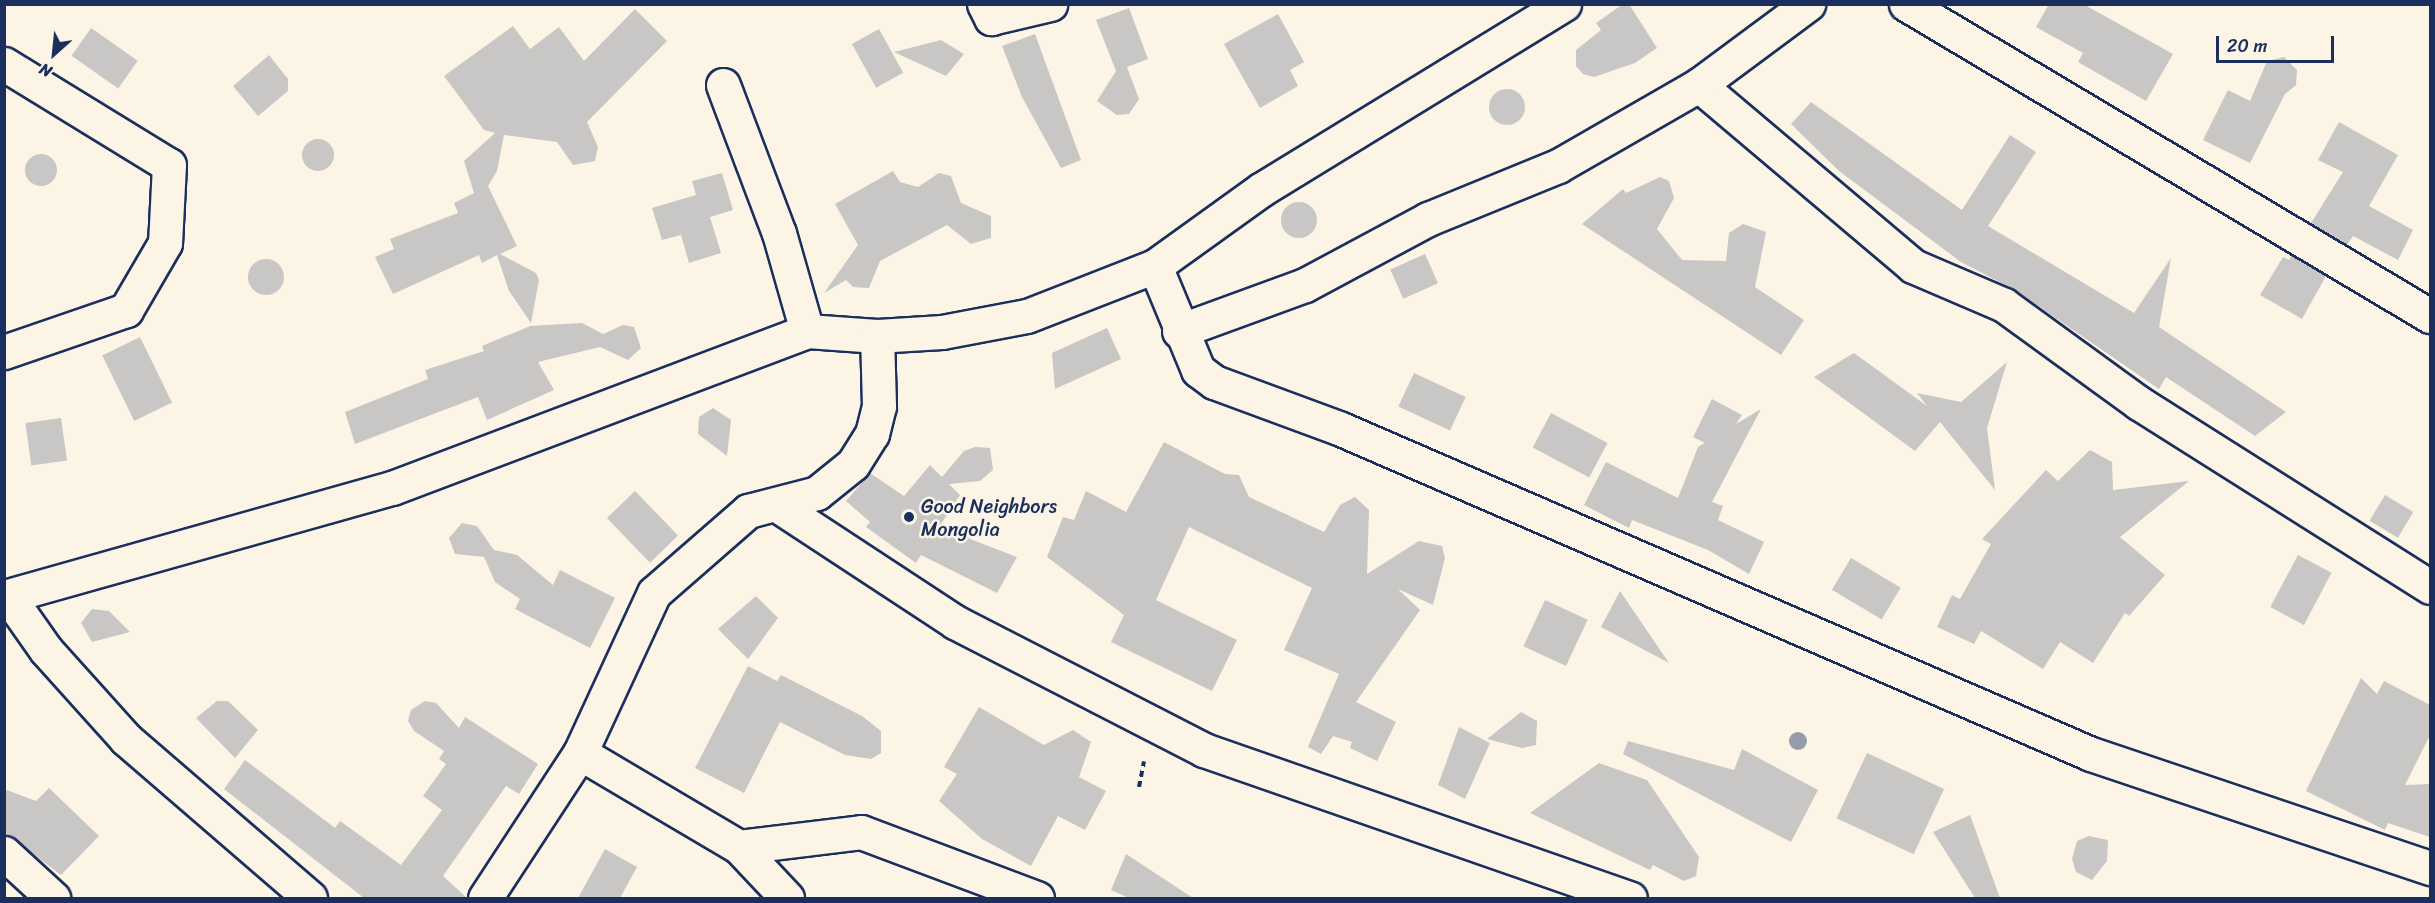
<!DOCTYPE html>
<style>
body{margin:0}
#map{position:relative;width:2435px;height:903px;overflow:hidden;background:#fcf5e5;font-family:Sriracha,sans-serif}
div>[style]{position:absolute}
.building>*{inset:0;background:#c8c7c6;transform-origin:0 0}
.round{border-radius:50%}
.path>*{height:4px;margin-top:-2px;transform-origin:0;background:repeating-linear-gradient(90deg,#1b2f5e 0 6px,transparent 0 10.5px)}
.roads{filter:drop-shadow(2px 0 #1b2f5e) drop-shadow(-2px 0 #1b2f5e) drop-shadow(0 2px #1b2f5e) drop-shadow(0 -2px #1b2f5e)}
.minor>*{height:33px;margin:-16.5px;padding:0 16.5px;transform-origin:16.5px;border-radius:16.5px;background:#fcf5e5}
.trees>*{width:18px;height:18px;margin:-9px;border-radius:50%;background:#969ba8}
.dots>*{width:16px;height:16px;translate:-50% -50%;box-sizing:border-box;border:3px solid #fcf5e5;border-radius:50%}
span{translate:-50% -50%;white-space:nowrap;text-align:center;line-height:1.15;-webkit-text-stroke:5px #fcf5e5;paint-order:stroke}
.poi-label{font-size:20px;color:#1b2f5e}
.left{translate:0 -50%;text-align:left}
.frame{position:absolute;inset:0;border:6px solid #1b2f5e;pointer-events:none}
.north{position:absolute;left:24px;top:24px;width:60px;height:60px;-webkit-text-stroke:4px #fcf5e5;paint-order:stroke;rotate:207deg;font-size:16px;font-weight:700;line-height:24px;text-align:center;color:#1b2f5e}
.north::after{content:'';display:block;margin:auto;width:21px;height:27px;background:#1b2f5e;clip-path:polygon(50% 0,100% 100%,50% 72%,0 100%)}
.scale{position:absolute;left:2216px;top:36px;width:118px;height:27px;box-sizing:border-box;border:3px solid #1b2f5e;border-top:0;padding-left:8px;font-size:18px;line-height:21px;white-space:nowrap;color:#1b2f5e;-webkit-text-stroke:4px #fcf5e5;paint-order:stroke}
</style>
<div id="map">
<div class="building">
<i style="clip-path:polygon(1623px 4px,1629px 4px,1657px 48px,1635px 63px,1594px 77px,1583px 74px,1576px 66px,1576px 50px,1601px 30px,1596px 23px)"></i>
<i style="clip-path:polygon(2049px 4px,2083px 4px,2173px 54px,2146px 101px,2078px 62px,2083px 53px,2036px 27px)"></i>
<i style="clip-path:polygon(1129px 8px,1148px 59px,1127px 67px,1139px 99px,1129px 114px,1117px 115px,1097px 101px,1116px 71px,1096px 20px)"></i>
<i style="clip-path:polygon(635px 9px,667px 41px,587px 122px,598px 147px,595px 161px,573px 165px,557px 142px,504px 135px,497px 171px,488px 186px,517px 246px,500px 254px,536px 273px,539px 280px,531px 323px,509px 291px,497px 255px,482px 263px,479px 255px,393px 294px,375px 257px,394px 249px,390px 239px,458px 213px,454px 203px,474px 193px,464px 161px,495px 133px,484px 130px,444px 76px,513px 26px,530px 49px,559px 27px,584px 61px)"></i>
<i style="clip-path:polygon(1278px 14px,1304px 62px,1290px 70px,1298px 86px,1260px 108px,1224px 44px)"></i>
<i style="left:91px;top:28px;width:57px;height:34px;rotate:35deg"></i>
<i style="left:879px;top:29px;width:50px;height:31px;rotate:61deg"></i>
<i style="clip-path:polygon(1035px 34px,1081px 160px,1061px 168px,1022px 97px,1002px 46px)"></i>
<i style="clip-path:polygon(941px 40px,964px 54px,946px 76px,894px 52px)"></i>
<i style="clip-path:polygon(269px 55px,288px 79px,288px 91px,258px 116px,233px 86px)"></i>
<i style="clip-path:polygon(2284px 57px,2297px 70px,2296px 85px,2285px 94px,2250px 163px,2203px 140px,2228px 90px,2250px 101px,2267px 61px)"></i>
<i class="round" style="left:1489px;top:89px;width:36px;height:36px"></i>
<i style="clip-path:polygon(1811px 102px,1962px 210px,2010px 135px,2036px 152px,1988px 226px,2134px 313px,2171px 258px,2159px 327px,2286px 412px,2255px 436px,2166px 377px,2159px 389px,2015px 290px,1961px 262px,1839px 171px,1791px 124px)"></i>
<i style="clip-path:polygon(2339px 122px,2398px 155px,2369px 206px,2413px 230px,2398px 260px,2353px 236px,2347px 245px,2311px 223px,2343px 172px,2318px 160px)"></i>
<i class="round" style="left:302px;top:139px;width:32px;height:32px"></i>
<i class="round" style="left:25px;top:154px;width:32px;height:32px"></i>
<i style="clip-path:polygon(893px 171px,900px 182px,918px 187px,939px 173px,951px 176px,961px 203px,991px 216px,991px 238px,971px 244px,947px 225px,880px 261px,869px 288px,853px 287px,846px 280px,824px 293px,858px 245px,835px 204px)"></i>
<i style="clip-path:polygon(722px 173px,733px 210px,710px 217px,721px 253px,689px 263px,681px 235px,662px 240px,652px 208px,696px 195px,692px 181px)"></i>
<i style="clip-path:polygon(1660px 177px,1669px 181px,1674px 198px,1657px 229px,1682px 260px,1726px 261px,1729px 233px,1743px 224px,1766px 232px,1755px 287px,1804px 320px,1781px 355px,1582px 224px,1623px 189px,1626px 193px)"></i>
<i class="round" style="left:1281px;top:202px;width:36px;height:36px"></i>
<i style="left:1425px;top:254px;width:32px;height:38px;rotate:66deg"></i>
<i style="clip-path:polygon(2292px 255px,2326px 276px,2302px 319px,2260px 295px,2283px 257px,2289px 260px)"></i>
<i class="round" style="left:248px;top:259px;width:36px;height:36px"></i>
<i style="clip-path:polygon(582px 323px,603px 334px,623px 325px,634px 327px,641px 348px,628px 360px,600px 347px,538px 362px,554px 390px,487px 420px,478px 397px,355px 444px,345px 412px,428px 379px,425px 370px,484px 351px,482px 346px,530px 326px)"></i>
<i style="clip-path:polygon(1107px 328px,1121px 359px,1055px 389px,1052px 353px)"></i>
<i style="left:140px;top:337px;width:73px;height:42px;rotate:64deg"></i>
<i style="clip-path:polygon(1854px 353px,1927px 406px,1917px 393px,1961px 402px,2007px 362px,1987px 428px,1995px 490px,1940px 422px,1915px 451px,1814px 377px)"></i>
<i style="left:1414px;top:373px;width:57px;height:37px;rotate:25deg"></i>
<i style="clip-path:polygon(1712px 399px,1742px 415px,1736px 424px,1761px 409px,1712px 502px,1723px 506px,1718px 520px,1764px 542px,1749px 574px,1708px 550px,1632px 520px,1629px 528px,1584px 505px,1606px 462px,1678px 498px,1698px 447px,1705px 443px,1693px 437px)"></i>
<i style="clip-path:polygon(713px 408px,731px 420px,727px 456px,698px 434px,699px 417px)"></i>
<i style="left:1551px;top:413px;width:64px;height:39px;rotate:28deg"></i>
<i style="left:61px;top:418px;width:43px;height:36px;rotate:82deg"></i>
<i style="clip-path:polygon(1164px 442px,1225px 474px,1239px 475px,1249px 497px,1324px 532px,1340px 505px,1355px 497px,1369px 510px,1367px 574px,1419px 541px,1442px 546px,1445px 558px,1433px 605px,1398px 589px,1420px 610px,1356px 702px,1396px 722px,1377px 761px,1350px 748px,1352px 742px,1333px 736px,1321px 754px,1308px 747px,1339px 674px,1284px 650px,1312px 588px,1189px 527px,1156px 600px,1237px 640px,1212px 691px,1111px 642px,1124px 615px,1047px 557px,1063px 517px,1074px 520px,1086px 491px,1126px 512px)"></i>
<i style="clip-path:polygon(975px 447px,990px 448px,993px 470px,980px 481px,949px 484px,960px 495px,939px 527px,1017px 557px,997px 593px,921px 555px,916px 563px,866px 527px,870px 522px,846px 501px,870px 473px,904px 496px,930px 465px,942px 477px,964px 451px)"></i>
<i style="clip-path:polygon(2090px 450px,2112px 462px,2113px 490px,2189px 481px,2120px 537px,2165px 575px,2129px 616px,2125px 613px,2093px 663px,2060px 642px,2043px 669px,1981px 631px,1974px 644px,1937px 627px,1952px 595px,1960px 599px,1991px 544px,1982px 539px,2046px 470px,2058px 481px)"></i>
<i style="left:635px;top:491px;width:62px;height:39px;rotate:46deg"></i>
<i style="left:2385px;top:495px;width:33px;height:30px;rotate:31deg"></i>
<i style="clip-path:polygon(462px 523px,477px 526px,494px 550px,517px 555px,553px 585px,560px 570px,615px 598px,590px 648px,515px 609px,520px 599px,495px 582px,484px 557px,455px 554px,449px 538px)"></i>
<i style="left:2298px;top:555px;width:38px;height:59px;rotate:28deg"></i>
<i style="left:1851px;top:558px;width:58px;height:37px;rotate:31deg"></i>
<i style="clip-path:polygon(1620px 591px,1669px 663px,1601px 627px)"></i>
<i style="clip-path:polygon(756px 596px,778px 618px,748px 659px,718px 629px)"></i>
<i style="left:1545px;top:600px;width:47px;height:51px;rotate:25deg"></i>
<i style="clip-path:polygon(92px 609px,109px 611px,130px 632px,92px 642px,81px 623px)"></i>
<i style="clip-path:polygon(748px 666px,777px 681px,781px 675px,862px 716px,881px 731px,881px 753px,871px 759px,845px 755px,780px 722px,744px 793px,695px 768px)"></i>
<i style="clip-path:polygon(2361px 678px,2377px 694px,2384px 681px,2430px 705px,2430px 735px,2405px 785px,2430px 784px,2430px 837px,2388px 823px,2385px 830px,2306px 791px)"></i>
<i style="clip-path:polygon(217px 701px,228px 701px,258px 730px,235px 758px,196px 718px)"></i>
<i style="clip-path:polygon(425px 701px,436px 703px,459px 728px,465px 717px,538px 764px,519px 794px,506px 786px,443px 876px,467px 898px,364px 898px,224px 789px,245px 760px,335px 828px,340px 821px,401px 865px,442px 810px,423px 796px,446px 764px,439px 759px,444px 751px,414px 731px,408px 721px,411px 710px)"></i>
<i style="clip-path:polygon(979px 707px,1044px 745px,1073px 730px,1091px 742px,1079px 777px,1106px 791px,1085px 830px,1058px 816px,1031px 866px,982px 839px,939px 801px,957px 774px,944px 767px)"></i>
<i style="clip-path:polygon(1521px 712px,1537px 721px,1536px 745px,1522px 748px,1487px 739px)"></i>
<i style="clip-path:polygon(1459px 727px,1490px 743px,1465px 799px,1438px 785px)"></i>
<i style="clip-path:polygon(1628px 741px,1734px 770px,1742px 749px,1818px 790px,1791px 842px,1623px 754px)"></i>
<i style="left:1867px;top:753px;width:85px;height:72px;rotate:25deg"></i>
<i style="clip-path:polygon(1599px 763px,1647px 780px,1699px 857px,1696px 876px,1684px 881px,1653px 865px,1650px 870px,1530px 813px)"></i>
<i style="clip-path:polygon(49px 788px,99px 836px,61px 875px,4px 832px,4px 789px,36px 801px)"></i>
<i style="clip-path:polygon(1970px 815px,2000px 898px,1975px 898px,1933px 832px)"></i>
<i style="clip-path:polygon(2089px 836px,2108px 840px,2107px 861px,2092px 880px,2076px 872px,2072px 859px,2077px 841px)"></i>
<i style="clip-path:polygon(605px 849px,637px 867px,620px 898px,578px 898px)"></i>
<i style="clip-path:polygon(1126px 854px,1193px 898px,1129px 898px,1111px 890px)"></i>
</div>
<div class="path">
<i style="left:1139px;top:787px;width:26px;rotate:-79deg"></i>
</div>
<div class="roads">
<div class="minor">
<i style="left:984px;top:4px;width:16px;rotate:63deg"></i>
<i style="left:991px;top:18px;width:61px;rotate:-13.3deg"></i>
<i style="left:1564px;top:4px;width:354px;rotate:148.5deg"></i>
<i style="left:1262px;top:189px;width:132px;rotate:144.3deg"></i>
<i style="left:1155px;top:266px;width:113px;rotate:67.5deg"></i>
<i style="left:1198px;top:370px;width:20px;rotate:37deg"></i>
<i style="left:1214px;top:382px;width:135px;rotate:20.3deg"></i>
<i style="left:1341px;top:429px;width:817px;rotate:23.43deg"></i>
<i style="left:2091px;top:754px;width:358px;rotate:18.6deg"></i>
<i style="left:1906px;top:4px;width:610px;rotate:30.77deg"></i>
<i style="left:4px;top:64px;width:193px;rotate:31.5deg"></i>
<i style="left:169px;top:165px;width:78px;rotate:92.9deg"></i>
<i style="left:165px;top:243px;width:78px;rotate:120.2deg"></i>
<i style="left:126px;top:310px;width:129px;rotate:161deg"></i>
<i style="left:723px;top:85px;width:158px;rotate:69.3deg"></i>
<i style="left:779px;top:233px;width:102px;rotate:74.1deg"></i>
<i style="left:1699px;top:85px;width:280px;rotate:40.2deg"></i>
<i style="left:1913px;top:266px;width:99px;rotate:23.2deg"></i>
<i style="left:2004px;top:305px;width:167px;rotate:36deg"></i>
<i style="left:2139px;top:403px;width:344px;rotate:32.3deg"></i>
<i style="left:1179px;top:331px;width:134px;rotate:-20.1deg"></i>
<i style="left:1305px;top:285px;width:140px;rotate:-28.2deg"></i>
<i style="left:1428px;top:219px;width:140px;rotate:-22.2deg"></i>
<i style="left:1558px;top:166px;width:163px;rotate:-29.9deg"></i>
<i style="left:1699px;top:85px;width:136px;rotate:-36.6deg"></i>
<i style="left:777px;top:505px;width:213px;rotate:33.3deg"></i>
<i style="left:955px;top:622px;width:280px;rotate:27.2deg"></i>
<i style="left:1204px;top:750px;width:451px;rotate:19.2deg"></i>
<i style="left:8px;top:596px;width:66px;rotate:54.9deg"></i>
<i style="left:46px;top:650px;width:120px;rotate:48deg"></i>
<i style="left:126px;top:739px;width:243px;rotate:40.8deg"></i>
<i style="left:4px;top:597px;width:403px;rotate:-15.7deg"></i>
<i style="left:392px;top:488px;width:444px;rotate:-20.7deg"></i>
<i style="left:807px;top:331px;width:70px;rotate:4.1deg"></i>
<i style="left:877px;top:336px;width:65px;rotate:-3.5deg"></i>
<i style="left:942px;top:332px;width:86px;rotate:-10.7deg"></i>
<i style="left:1027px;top:316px;width:137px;rotate:-21.3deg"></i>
<i style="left:580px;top:753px;width:185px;rotate:30.6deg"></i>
<i style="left:739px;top:847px;width:70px;rotate:46.7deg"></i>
<i style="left:739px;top:847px;width:123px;rotate:-7deg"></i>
<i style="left:861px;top:832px;width:188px;rotate:20.6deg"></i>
<i style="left:4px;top:853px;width:67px;rotate:42.6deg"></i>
<i style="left:485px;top:898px;width:173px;rotate:-56.8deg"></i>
<i style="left:580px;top:753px;width:176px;rotate:-65.2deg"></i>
<i style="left:654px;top:593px;width:125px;rotate:-41.1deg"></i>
<i style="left:748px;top:511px;width:71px;rotate:-14.6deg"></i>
<i style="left:817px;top:493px;width:46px;rotate:-38.9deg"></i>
<i style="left:853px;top:464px;width:36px;rotate:-58deg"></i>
<i style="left:872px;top:434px;width:29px;rotate:-76deg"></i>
<i style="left:879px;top:406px;width:70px;rotate:-91.6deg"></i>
</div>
</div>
<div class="trees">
<i style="left:1798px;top:741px"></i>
</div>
<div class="dots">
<i style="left:909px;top:517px;background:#1b2f5e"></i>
</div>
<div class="poi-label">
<span class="left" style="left:921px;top:518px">Good Neighbors<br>Mongolia</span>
</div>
<div class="frame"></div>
<div class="north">N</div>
<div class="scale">20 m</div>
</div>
